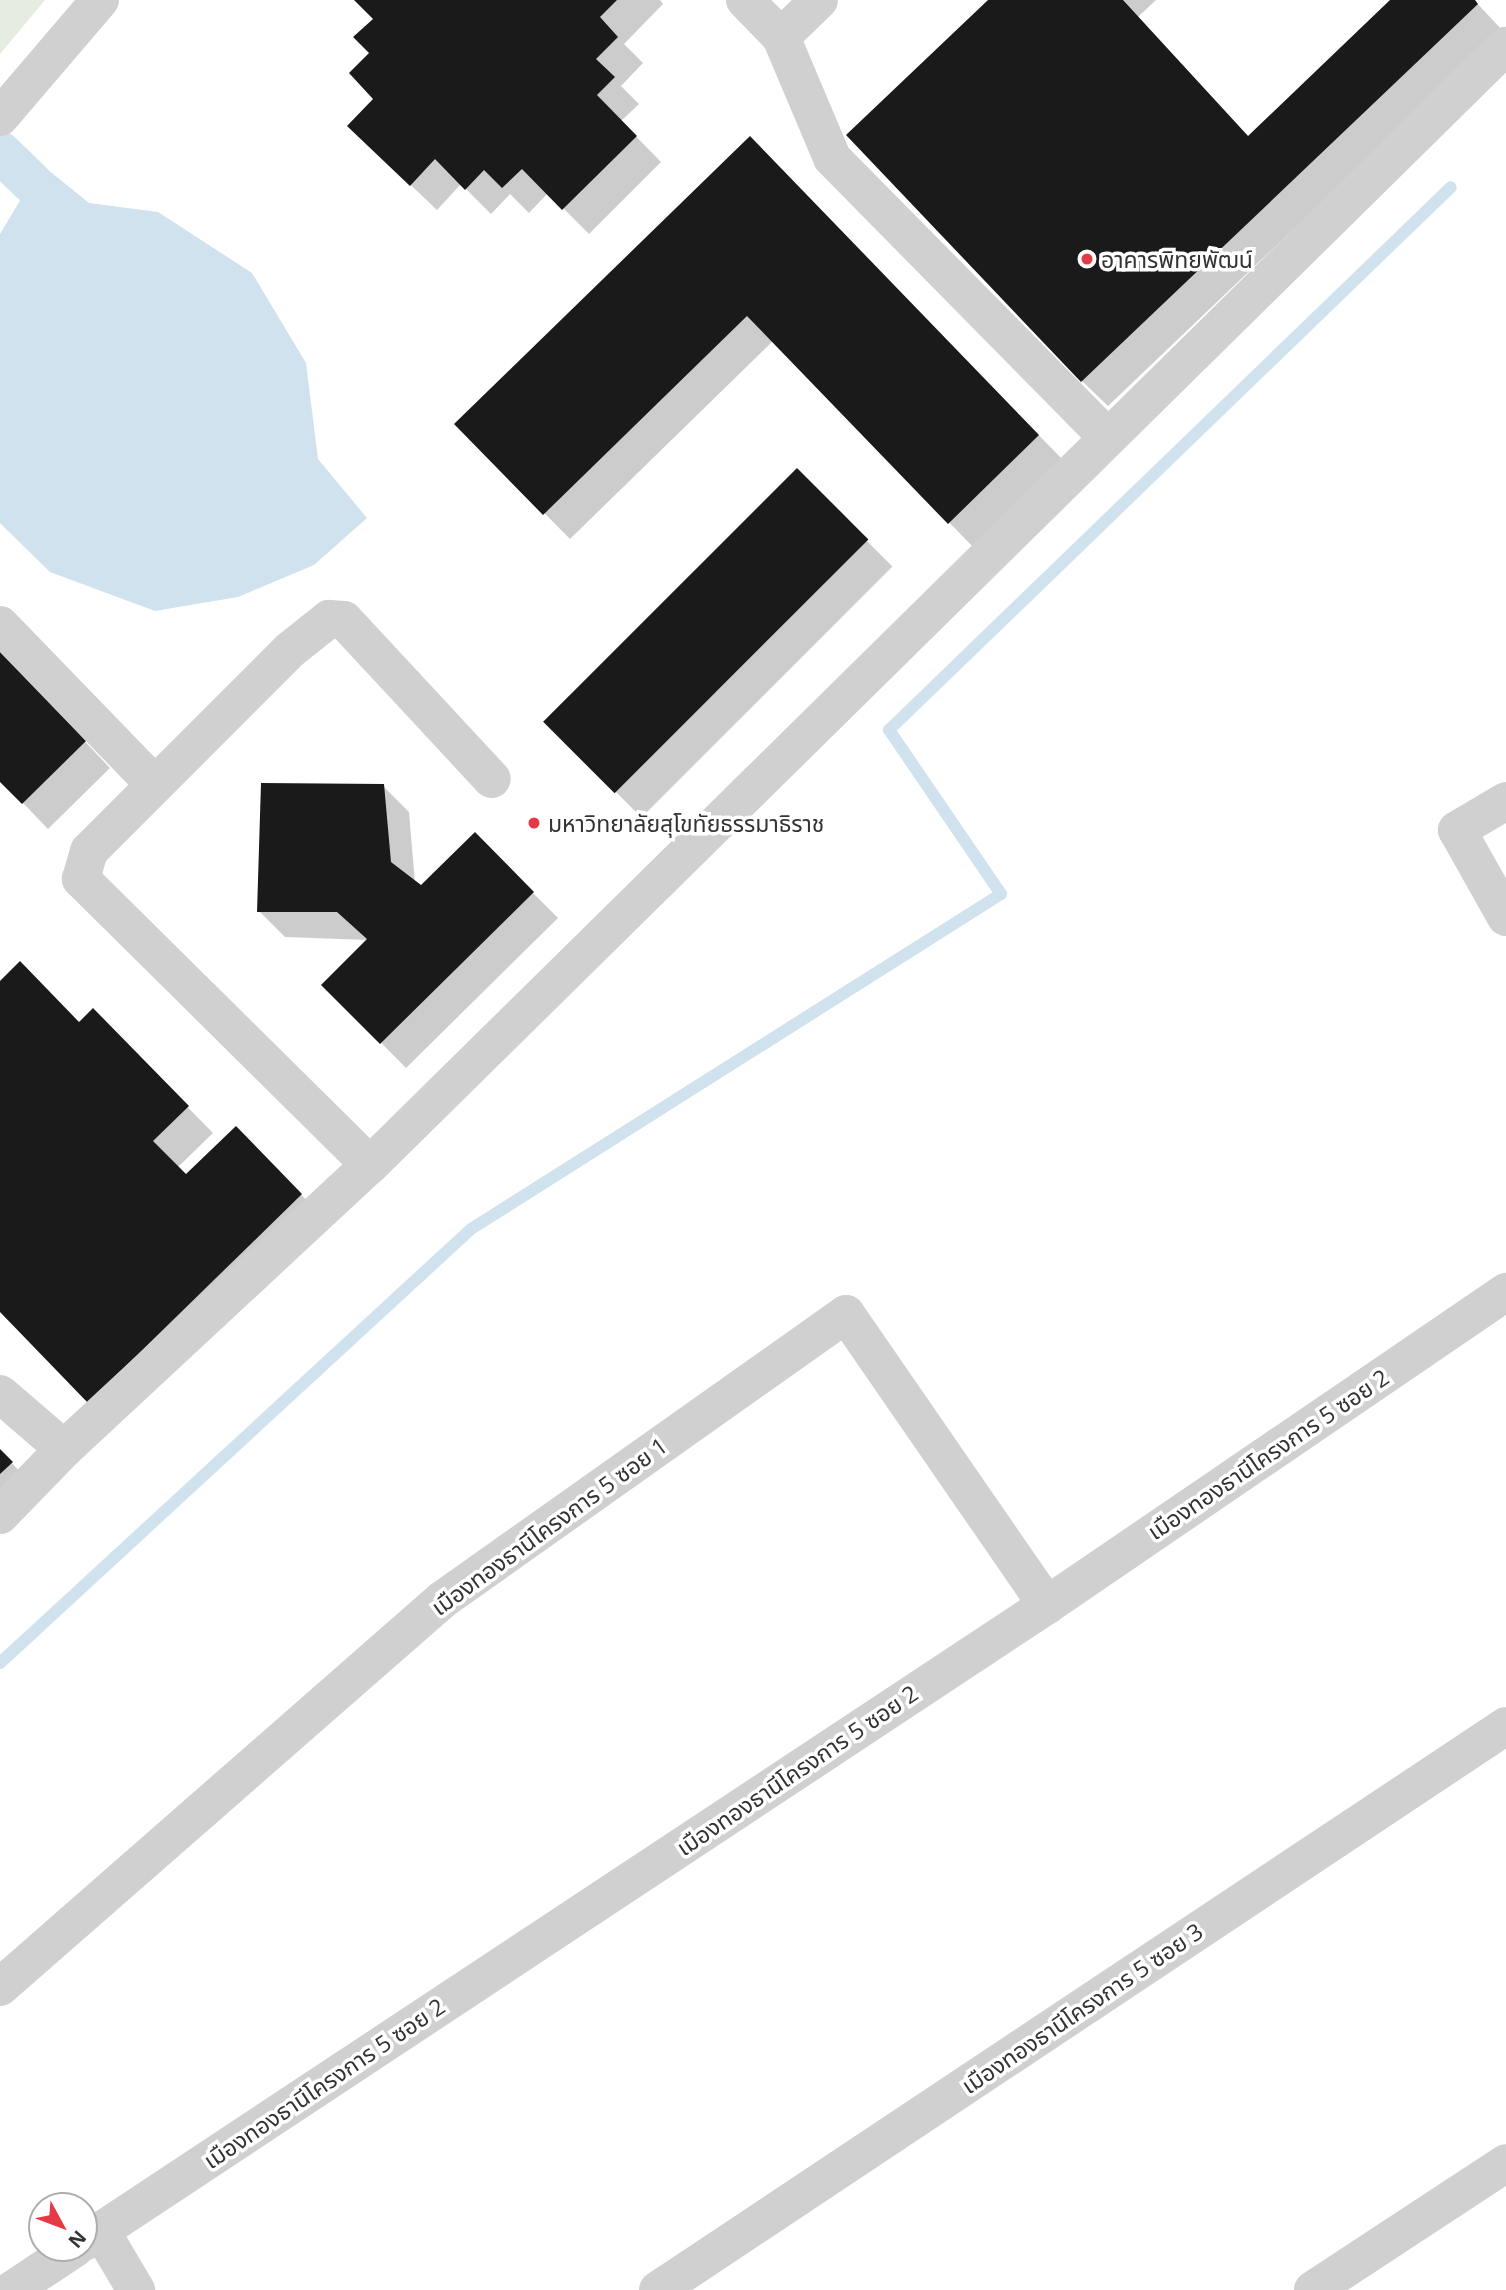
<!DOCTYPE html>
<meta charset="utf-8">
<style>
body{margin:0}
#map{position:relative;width:1506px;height:2290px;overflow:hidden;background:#fff;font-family:"Open Sans","Noto Sans Thai",sans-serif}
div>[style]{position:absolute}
.green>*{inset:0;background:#e6ecdf}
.water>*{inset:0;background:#cfe2ee}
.shadow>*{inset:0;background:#0003;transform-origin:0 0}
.stream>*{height:12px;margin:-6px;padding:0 6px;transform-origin:6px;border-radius:6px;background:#cfe2ee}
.canal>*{height:42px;margin:-21px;padding:0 21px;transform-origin:21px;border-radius:21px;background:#cfe2ee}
.building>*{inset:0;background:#1a1a1a;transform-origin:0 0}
.minor>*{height:38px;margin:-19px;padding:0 19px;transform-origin:19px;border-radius:19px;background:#d0d0d0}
.dots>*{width:19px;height:19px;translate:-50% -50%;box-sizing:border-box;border:4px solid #fff;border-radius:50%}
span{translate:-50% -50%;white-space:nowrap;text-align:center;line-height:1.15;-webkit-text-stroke:7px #fff;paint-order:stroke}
.poi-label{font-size:23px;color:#333}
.left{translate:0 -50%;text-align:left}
.street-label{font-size:23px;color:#333}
.north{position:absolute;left:28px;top:2192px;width:70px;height:70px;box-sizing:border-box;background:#fff;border:2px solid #adadad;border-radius:50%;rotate:131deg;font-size:19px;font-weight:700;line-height:28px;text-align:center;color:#333}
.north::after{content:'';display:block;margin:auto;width:24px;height:32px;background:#e63946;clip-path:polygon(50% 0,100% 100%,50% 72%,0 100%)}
</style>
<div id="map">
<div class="green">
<i style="clip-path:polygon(0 0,45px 0,0 54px)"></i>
</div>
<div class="water">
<i style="clip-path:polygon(47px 169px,89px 203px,158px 212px,252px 273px,306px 363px,318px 459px,367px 518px,314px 565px,238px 597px,155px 611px,50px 572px,0 523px,0 234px,31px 182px)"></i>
</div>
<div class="shadow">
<i style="clip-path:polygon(356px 0,660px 0,663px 4px,624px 44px,643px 63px,621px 86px,639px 104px,621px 121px,661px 162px,589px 234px,548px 193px,529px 213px,510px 194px,491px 214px,461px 184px,437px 210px,375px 151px,371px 53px,375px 19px)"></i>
<i style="clip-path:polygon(990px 0,1156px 0,1138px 17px,1249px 137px,1392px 0,1474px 0,1502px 30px,1108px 406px,1082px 381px)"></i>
<i style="clip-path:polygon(775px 164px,1064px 461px,974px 548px,773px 341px,570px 539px,456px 424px)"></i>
<i style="left:797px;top:471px;width:135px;height:355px;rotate:45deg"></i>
<i style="clip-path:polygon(0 652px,110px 768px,48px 829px,0 779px)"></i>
<i style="clip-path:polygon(383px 786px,409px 812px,415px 883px,422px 888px,475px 835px,558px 918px,406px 1068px,324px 985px,368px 940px,285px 937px,259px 911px)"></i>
<i style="clip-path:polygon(0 983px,80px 1024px,93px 1011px,213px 1133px,177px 1168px,186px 1176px,236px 1128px,327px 1221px,115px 1427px,0 1310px)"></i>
<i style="clip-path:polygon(0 1451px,37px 1489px,0 1525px)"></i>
</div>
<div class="stream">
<i style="left:0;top:1663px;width:640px;rotate:-42.66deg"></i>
<i style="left:471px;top:1229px;width:627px;rotate:-32.3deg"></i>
<i style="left:1001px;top:894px;width:199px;rotate:-124.3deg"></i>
<i style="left:889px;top:730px;width:781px;rotate:-44.01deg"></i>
</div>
<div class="canal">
<i style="left:0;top:152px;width:43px;rotate:44.1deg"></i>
</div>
<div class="building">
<i style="clip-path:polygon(354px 0,617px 0,600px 17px,618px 37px,596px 59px,615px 77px,597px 95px,637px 136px,562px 210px,522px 169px,502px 188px,484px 170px,465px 190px,435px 159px,410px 186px,347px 126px,373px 99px,349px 73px,369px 53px,353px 37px,373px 19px)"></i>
<i style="clip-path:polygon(988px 0,1123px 0,1248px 136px,1390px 0,1475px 0,1478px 4px,1081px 382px,846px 135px)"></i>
<i style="clip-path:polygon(750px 136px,1039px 435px,948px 524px,747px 316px,543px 515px,454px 424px)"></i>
<i style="left:797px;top:468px;width:101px;height:359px;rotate:45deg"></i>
<i style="clip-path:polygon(0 651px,86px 741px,22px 804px,0 782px)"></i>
<i style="clip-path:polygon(261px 783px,384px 784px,391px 862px,421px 885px,475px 832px,534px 892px,380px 1044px,321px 985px,367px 939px,337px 912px,257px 912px)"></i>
<i style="clip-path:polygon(20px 961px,79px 1022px,93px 1008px,189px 1106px,153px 1141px,186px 1174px,236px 1126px,302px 1194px,88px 1403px,0 1312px,0 981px)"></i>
<i style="clip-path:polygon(0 1449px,13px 1462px,0 1474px)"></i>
</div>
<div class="minor">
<i style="left:745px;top:0;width:52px;rotate:45.8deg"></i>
<i style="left:781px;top:37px;width:131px;rotate:67.1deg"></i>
<i style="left:832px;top:158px;width:392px;rotate:45.4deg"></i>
<i style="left:781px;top:37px;width:53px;rotate:-44.2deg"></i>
<i style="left:0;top:117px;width:154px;rotate:-49.5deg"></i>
<i style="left:0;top:625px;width:220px;rotate:45.9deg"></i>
<i style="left:1506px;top:801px;width:57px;rotate:149.4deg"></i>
<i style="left:1457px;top:830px;width:100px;rotate:60.6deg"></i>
<i style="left:370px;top:1165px;width:407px;rotate:-135.3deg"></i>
<i style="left:81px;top:879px;width:29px;rotate:-74deg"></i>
<i style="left:89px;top:851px;width:284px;rotate:-45deg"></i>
<i style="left:290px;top:650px;width:50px;rotate:-38.5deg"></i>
<i style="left:329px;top:619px;width:15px;rotate:4deg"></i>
<i style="left:344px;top:620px;width:217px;rotate:47.1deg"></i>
<i style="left:0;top:1394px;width:84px;rotate:40.7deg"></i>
<i style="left:0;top:1515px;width:92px;rotate:-45.9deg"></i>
<i style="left:64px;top:1449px;width:417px;rotate:-42.9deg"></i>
<i style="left:370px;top:1165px;width:1595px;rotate:-44.57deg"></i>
<i style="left:0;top:1987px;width:587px;rotate:-41.2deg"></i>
<i style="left:442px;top:1600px;width:495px;rotate:-35.3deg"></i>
<i style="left:846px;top:1314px;width:354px;rotate:55.4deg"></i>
<i style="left:101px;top:2231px;width:69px;rotate:59.3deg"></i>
<i style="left:84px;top:2242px;width:1155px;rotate:-33.48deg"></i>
<i style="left:1047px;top:1605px;width:556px;rotate:-34.29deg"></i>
<i style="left:12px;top:2290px;width:76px;rotate:-33.7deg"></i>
<i style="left:658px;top:2290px;width:1018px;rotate:-33.63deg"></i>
<i style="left:1313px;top:2290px;width:231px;rotate:-33.3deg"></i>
</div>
<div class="dots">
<i style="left:1087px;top:259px;background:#e63946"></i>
<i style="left:534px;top:823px;background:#e63946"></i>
</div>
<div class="poi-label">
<span class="left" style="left:1101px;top:259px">อาคารพิทยพัฒน์</span>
<span class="left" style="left:548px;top:823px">มหาวิทยาลัยสุโขทัยธรรมาธิราช</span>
</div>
<div class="street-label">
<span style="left:1268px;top:1454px;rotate:-34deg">เมืองทองธานีโครงการ 5 ซอย 2</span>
<span style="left:549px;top:1526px;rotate:-36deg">เมืองทองธานีโครงการ 5 ซอย 1</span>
<span style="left:797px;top:1770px;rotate:-34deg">เมืองทองธานีโครงการ 5 ซอย 2</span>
<span style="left:1082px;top:2008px;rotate:-34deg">เมืองทองธานีโครงการ 5 ซอย 3</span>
<span style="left:324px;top:2083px;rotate:-34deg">เมืองทองธานีโครงการ 5 ซอย 2</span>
</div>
<div class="north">N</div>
</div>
